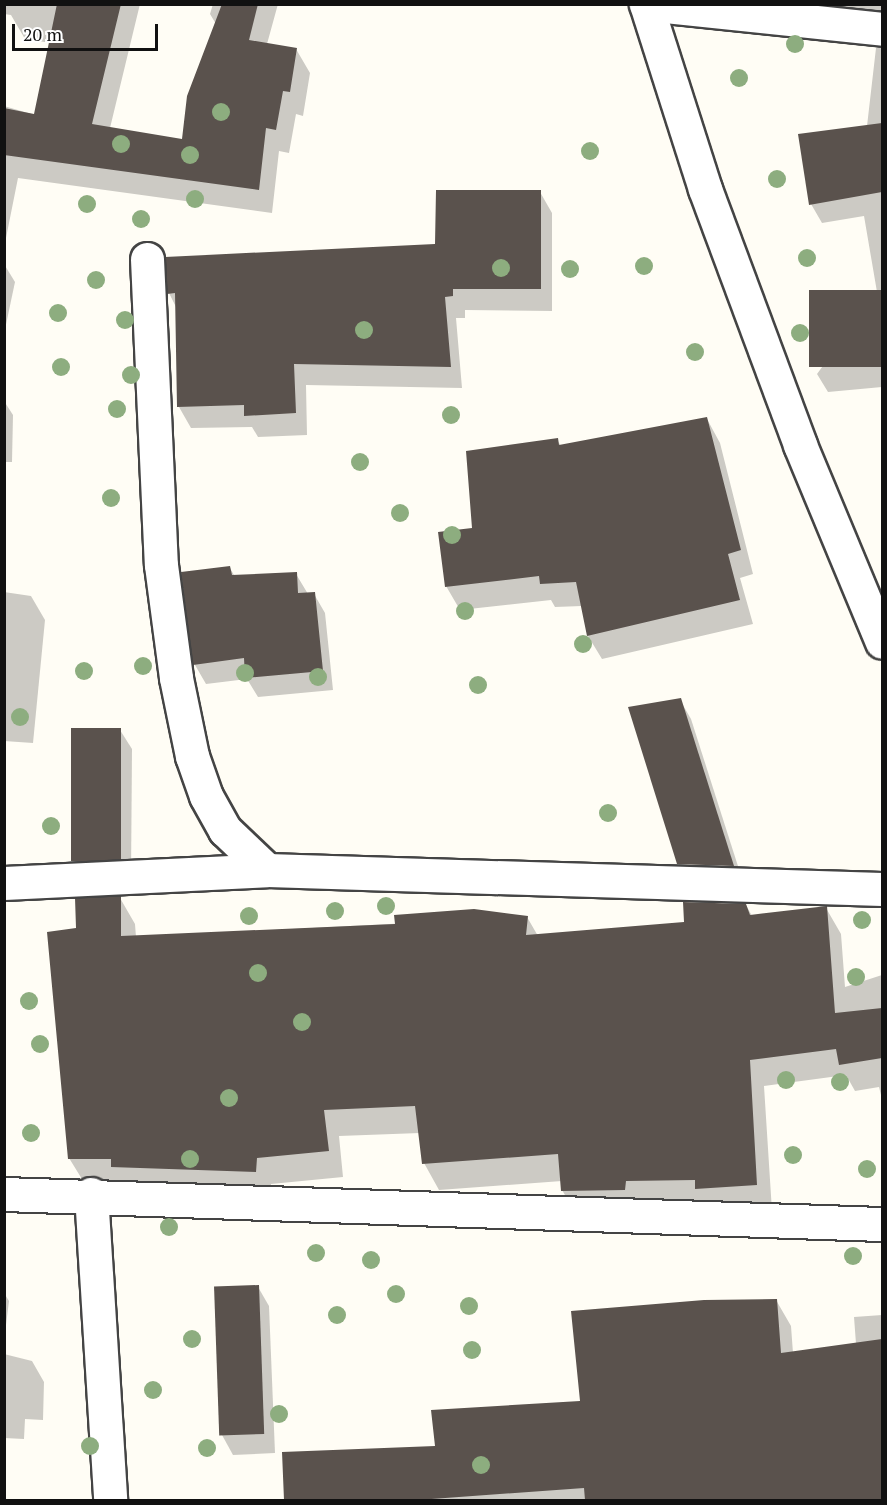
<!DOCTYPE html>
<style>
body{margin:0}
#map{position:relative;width:887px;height:1505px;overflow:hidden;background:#fffdf5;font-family:"PT Serif",serif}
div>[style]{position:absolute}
.shadow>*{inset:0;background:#0003}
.building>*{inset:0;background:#5a524d;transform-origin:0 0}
.roads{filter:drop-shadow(2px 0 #444) drop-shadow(-2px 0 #444) drop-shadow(0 2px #444) drop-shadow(0 -2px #444)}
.minor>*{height:33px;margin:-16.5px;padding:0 16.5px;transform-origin:16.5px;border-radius:16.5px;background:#fff}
.trees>*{width:18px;height:18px;margin:-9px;border-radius:50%;background:#8dad7f}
span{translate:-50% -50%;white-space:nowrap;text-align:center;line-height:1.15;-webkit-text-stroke:6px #fff;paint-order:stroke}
.frame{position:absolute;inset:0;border:6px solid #111;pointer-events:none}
.scale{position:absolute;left:12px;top:24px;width:146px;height:27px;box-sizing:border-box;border:3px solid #111;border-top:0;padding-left:8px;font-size:18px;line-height:21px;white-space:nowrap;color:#111;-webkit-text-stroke:4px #fff;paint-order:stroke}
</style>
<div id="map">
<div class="shadow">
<i style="clip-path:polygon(4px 4px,140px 4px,110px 128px,184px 141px,216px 24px,210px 14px,213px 4px,278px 4px,267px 44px,296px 49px,310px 73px,303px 116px,296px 114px,289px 153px,279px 151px,272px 213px,18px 178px,4px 248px,4px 106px,35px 115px,51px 43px,25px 39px,11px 15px,4px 14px)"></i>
<i style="clip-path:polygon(677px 4px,882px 4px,882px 30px)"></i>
<i style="clip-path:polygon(876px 48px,882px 48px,882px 387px,828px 392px,817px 374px,877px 292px,864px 216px,822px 223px,811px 204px,867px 126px)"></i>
<i style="clip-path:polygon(540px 192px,552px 213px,552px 311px,465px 310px,465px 318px,456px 318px,462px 388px,306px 385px,307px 435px,258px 437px,252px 427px,191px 428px,179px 407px,176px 307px,169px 293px,436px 246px)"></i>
<i style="clip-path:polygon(4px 264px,15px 282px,4px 334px)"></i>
<i style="clip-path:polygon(4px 401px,13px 415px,12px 462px,4px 462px)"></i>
<i style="clip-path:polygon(707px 419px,720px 443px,753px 574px,740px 578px,753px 624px,602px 659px,588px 636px,582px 606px,555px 607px,551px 600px,460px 610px,446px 586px,473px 529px,557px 440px,561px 446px)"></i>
<i style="clip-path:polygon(230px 568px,235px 577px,296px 574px,308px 594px,314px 594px,325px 613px,333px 690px,258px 697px,247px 679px,206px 684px,195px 665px,183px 574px)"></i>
<i style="clip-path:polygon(4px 592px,31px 596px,45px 620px,33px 743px,4px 741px)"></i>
<i style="clip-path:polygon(680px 700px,691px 719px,744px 885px,689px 883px,678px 863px)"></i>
<i style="clip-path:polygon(120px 730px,132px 749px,131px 878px,87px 880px,76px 860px)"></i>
<i style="clip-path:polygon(120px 898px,135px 924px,136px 937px,527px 917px,538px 936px,685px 923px,746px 905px,752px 916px,826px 908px,841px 934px,845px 987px,882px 975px,882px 1099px,879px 1087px,855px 1091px,846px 1075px,764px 1086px,772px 1211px,578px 1217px,562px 1190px,562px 1181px,439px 1190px,424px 1163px,420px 1133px,339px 1136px,343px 1177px,271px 1184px,270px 1198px,85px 1184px,69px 1158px,77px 930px)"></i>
<i style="clip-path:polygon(258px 1287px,269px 1306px,275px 1453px,233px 1455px,222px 1435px,216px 1289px)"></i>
<i style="clip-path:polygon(4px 1293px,9px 1301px,4px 1341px)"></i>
<i style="clip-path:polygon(776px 1300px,791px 1326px,793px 1353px,856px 1344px,854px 1317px,882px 1315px,882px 1500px,285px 1500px,283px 1454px,436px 1448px,581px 1402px)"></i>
<i style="clip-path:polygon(4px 1354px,32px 1361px,44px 1382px,43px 1420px,25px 1419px,24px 1439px,4px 1438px)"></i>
</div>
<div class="building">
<i style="clip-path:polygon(57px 4px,121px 4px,92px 124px,182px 139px,187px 96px,222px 4px,258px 4px,249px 40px,297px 48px,290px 92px,283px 91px,276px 130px,266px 128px,259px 190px,4px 155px,4px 108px,34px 114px)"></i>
<i style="clip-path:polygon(882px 123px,882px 192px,809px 205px,798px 134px)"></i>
<i style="clip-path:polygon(436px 190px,541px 190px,541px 289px,453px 289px,453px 296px,445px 297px,451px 367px,294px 364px,296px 413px,244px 416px,244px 405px,177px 407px,175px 293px,167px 294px,165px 257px,435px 244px)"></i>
<i style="left:882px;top:290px;width:77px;height:73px;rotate:90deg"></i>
<i style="clip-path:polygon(707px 417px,741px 550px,728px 554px,740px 600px,587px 636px,576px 582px,540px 584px,539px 576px,445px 587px,438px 532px,472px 528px,466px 451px,558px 438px,559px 445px)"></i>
<i style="clip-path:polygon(230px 566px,232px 575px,297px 572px,298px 593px,315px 592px,323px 671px,245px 678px,244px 658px,193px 665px,181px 572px)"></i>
<i style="clip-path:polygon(681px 698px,734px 866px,677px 864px,628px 707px)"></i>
<i style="left:71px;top:728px;width:50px;height:133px"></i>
<i style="clip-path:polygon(121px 896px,121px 936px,395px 924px,394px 915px,474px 909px,528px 916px,526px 935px,684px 922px,683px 902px,746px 904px,750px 915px,827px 906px,835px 1013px,882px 1008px,882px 1058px,839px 1065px,836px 1049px,750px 1060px,757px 1185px,695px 1189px,695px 1180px,626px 1181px,625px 1190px,561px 1191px,558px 1154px,422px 1164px,415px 1106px,324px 1110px,329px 1151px,257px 1158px,256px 1172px,111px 1167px,111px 1159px,68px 1159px,47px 932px,76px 928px,75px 898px)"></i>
<i style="left:259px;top:1285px;width:149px;height:45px;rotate:88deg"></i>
<i style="clip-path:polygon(777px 1299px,781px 1353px,882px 1339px,882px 1500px,585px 1500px,584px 1488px,418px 1500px,284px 1500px,282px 1452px,435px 1446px,431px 1410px,580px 1401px,571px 1311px,704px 1300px)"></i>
</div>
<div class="roads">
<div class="minor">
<i style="left:646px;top:4px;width:194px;rotate:72.3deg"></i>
<i style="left:705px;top:189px;width:273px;rotate:69.6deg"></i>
<i style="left:800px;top:445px;width:213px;rotate:67.4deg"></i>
<i style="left:646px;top:4px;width:237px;rotate:6deg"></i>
<i style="left:147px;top:259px;width:306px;rotate:87.4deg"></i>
<i style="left:161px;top:565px;width:114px;rotate:82.4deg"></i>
<i style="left:176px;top:678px;width:80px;rotate:78.4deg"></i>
<i style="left:192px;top:756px;width:42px;rotate:70.7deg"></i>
<i style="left:206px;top:796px;width:39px;rotate:61deg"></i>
<i style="left:225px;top:830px;width:58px;rotate:43.6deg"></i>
<i style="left:4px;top:883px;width:263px;rotate:-2.8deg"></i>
<i style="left:267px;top:870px;width:615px;rotate:1.77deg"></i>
<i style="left:4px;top:1194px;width:879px;rotate:1.96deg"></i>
<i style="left:91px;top:1194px;width:307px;rotate:86.4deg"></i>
</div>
</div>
<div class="trees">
<i style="left:795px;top:44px"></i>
<i style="left:739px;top:78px"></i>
<i style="left:221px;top:112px"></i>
<i style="left:121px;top:144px"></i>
<i style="left:590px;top:151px"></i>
<i style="left:190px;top:155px"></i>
<i style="left:777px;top:179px"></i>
<i style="left:195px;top:199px"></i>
<i style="left:87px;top:204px"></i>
<i style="left:141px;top:219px"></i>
<i style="left:807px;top:258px"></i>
<i style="left:644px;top:266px"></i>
<i style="left:501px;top:268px"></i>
<i style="left:570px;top:269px"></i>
<i style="left:96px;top:280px"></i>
<i style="left:58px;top:313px"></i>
<i style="left:125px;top:320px"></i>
<i style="left:364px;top:330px"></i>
<i style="left:800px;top:333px"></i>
<i style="left:695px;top:352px"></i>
<i style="left:61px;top:367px"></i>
<i style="left:131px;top:375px"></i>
<i style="left:117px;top:409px"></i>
<i style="left:451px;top:415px"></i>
<i style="left:360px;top:462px"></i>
<i style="left:111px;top:498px"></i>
<i style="left:400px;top:513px"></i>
<i style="left:452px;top:535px"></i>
<i style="left:465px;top:611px"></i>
<i style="left:583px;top:644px"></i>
<i style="left:143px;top:666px"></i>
<i style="left:84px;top:671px"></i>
<i style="left:245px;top:673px"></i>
<i style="left:318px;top:677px"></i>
<i style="left:478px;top:685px"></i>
<i style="left:20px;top:717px"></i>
<i style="left:608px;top:813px"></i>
<i style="left:51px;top:826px"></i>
<i style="left:386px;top:906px"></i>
<i style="left:335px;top:911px"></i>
<i style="left:249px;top:916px"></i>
<i style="left:862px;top:920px"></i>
<i style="left:258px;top:973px"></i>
<i style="left:856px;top:977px"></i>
<i style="left:29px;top:1001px"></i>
<i style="left:302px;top:1022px"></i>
<i style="left:40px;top:1044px"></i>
<i style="left:786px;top:1080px"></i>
<i style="left:840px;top:1082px"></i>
<i style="left:229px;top:1098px"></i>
<i style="left:31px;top:1133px"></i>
<i style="left:793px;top:1155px"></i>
<i style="left:190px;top:1159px"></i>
<i style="left:867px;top:1169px"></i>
<i style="left:169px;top:1227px"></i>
<i style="left:316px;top:1253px"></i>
<i style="left:853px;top:1256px"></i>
<i style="left:371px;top:1260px"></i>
<i style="left:396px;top:1294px"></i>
<i style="left:469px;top:1306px"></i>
<i style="left:337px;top:1315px"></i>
<i style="left:192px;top:1339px"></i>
<i style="left:472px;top:1350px"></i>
<i style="left:153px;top:1390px"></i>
<i style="left:279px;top:1414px"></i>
<i style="left:90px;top:1446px"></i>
<i style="left:207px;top:1448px"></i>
<i style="left:481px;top:1465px"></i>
</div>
<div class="frame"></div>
<div class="scale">20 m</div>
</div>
